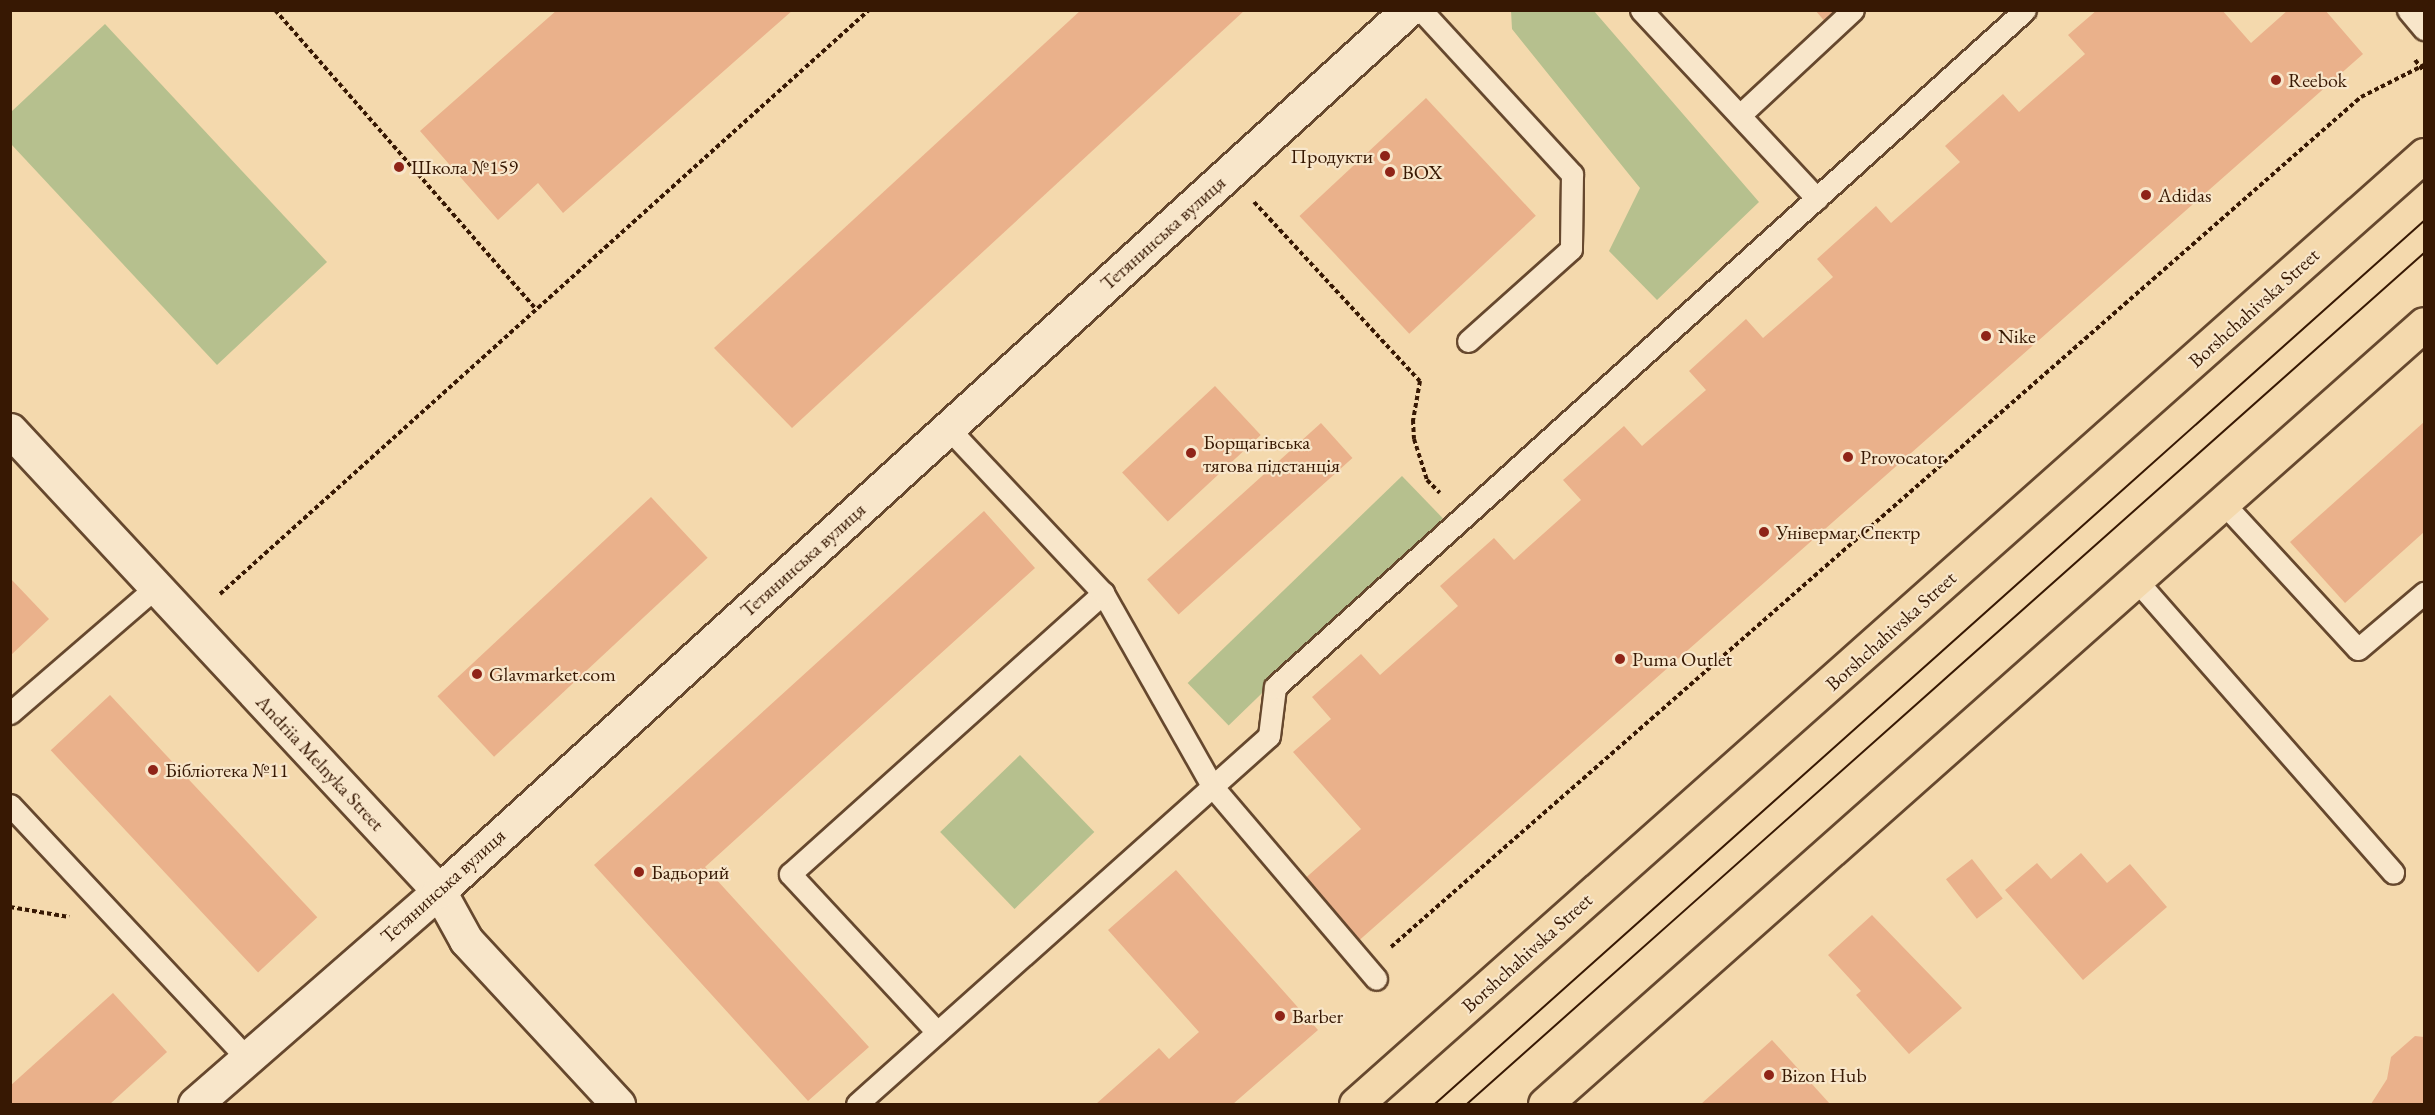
<!DOCTYPE html>
<meta charset="utf-8">
<style>
body{margin:0}
#map{position:relative;width:2435px;height:1115px;overflow:hidden;background:#f4d9ad;font-family:"EB Garamond",serif}
div>[style]{position:absolute}
.green>*{inset:0;background:#b6c08e;transform-origin:0 0}
.building>*{inset:0;background:#eab18b;transform-origin:0 0}
.path>*{height:4px;margin-top:-2px;transform-origin:0;background:repeating-linear-gradient(90deg,#371803 0 4.5px,transparent 0 7.5px)}
.roads{filter:drop-shadow(2px 0 #66482e) drop-shadow(-2px 0 #66482e) drop-shadow(0 2px #66482e) drop-shadow(0 -2px #66482e)}
.lane>*{height:21px;margin:-10.5px;padding:0 10.5px;transform-origin:10.5px;border-radius:10.5px;background:#f8e6ca}
.street>*{height:33px;margin:-16.5px;padding:0 16.5px;transform-origin:16.5px;border-radius:16.5px;background:#f8e6ca}
.primary>*{height:33px;margin:-16.5px;padding:0 16.5px;transform-origin:16.5px;border-radius:16.5px;background:#f4d9ad}
.tram>*{height:1.5px;margin:-0.75px;padding:0 0.75px;transform-origin:0.75px;border-radius:0.75px;background:#371803}
.dots>*{width:16px;height:16px;translate:-50% -50%;box-sizing:border-box;border:3px solid #f8e6ca;border-radius:50%}
span{translate:-50% -50%;white-space:nowrap;text-align:center;line-height:1.15;-webkit-text-stroke:4.5px #f8e6ca;paint-order:stroke}
.poi-label{font-size:20px;color:#371803}
.left{translate:0 -50%;text-align:left}
.right{translate:-100% -50%;text-align:right}
.street-label{font-size:20px;color:#371803}
.frame{position:absolute;inset:0;border:12px solid #371803;pointer-events:none}
</style>
<div id="map">
<div class="green">
<i style="clip-path:polygon(1511px 11px,1594px 11px,1759px 202px,1657px 300px,1609px 251px,1640px 188px,1512px 29px)"></i>
<i style="clip-path:polygon(105px 24px,327px 262px,217px 365px,11px 144px,11px 112px)"></i>
<i style="left:1402px;top:476px;width:59px;height:298px;rotate:46deg"></i>
<i style="left:1020px;top:755px;width:107px;height:111px;rotate:46deg"></i>
</div>
<div class="building">
<i style="clip-path:polygon(557px 10px,793px 10px,563px 213px,538px 183px,498px 220px,420px 131px)"></i>
<i style="clip-path:polygon(1081px 10px,1245px 10px,792px 428px,714px 348px)"></i>
<i style="clip-path:polygon(1815px 10px,1842px 10px,1827px 24px)"></i>
<i style="clip-path:polygon(2097px 10px,2222px 10px,2251px 43px,2288px 10px,2325px 10px,2363px 54px,1355px 944px,1301px 882px,1361px 829px,1293px 752px,1331px 719px,1312px 697px,1361px 654px,1380px 675px,1458px 606px,1440px 586px,1494px 538px,1514px 560px,1581px 500px,1563px 480px,1624px 426px,1642px 446px,1706px 390px,1689px 371px,1746px 319px,1763px 338px,1833px 277px,1817px 259px,1876px 206px,1891px 223px,1960px 162px,1945px 146px,2003px 94px,2019px 112px,2085px 54px,2068px 35px)"></i>
<i style="left:1426px;top:98px;width:161px;height:173px;rotate:47deg"></i>
<i style="left:1215px;top:386px;width:67px;height:127px;rotate:47deg"></i>
<i style="clip-path:polygon(2424px 422px,2424px 532px,2345px 603px,2290px 542px)"></i>
<i style="left:1321px;top:423px;width:47px;height:234px;rotate:48deg"></i>
<i style="left:651px;top:497px;width:83px;height:292px;rotate:47deg"></i>
<i style="clip-path:polygon(984px 511px,1035px 568px,705px 867px,869px 1047px,808px 1101px,594px 865px)"></i>
<i style="clip-path:polygon(10px 578px,49px 619px,10px 656px)"></i>
<i style="left:110px;top:695px;width:304px;height:81px;rotate:47deg"></i>
<i style="clip-path:polygon(2081px 853px,2107px 883px,2130px 864px,2167px 907px,2083px 980px,2005px 890px,2037px 863px,2051px 879px)"></i>
<i style="left:1972px;top:859px;width:50px;height:33px;rotate:52deg"></i>
<i style="clip-path:polygon(1176px 870px,1318px 1030px,1233px 1104px,1096px 1104px,1159px 1048px,1169px 1059px,1199px 1032px,1108px 930px)"></i>
<i style="clip-path:polygon(1872px 915px,1962px 1008px,1909px 1054px,1856px 995px,1861px 991px,1828px 955px)"></i>
<i style="clip-path:polygon(113px 993px,167px 1052px,110px 1104px,10px 1104px,10px 1086px)"></i>
<i style="clip-path:polygon(2415px 1036px,2424px 1037px,2424px 1104px,2371px 1104px,2387px 1079px,2391px 1057px)"></i>
<i style="clip-path:polygon(1772px 1040px,1830px 1104px,1701px 1104px)"></i>
</div>
<div class="path">
<i style="left:275px;top:10px;width:397px;rotate:48.9deg"></i>
<i style="left:2415px;top:60px;width:14px;rotate:51deg"></i>
<i style="left:1254px;top:202px;width:244px;rotate:47.2deg"></i>
<i style="left:1420px;top:381px;width:40px;rotate:100deg"></i>
<i style="left:1413px;top:420px;width:19px;rotate:87deg"></i>
<i style="left:1414px;top:439px;width:43px;rotate:72.4deg"></i>
<i style="left:1427px;top:480px;width:18px;rotate:45deg"></i>
<i style="left:220px;top:594px;width:873px;rotate:-41.98deg"></i>
<i style="left:10px;top:907px;width:60px;rotate:9.6deg"></i>
<i style="left:1391px;top:947px;width:1290px;rotate:-41.23deg"></i>
<i style="left:2361px;top:97px;width:71px;rotate:-26.9deg"></i>
</div>
<div class="roads">
<div class="lane">
<i style="left:1421px;top:10px;width:223px;rotate:47.4deg"></i>
<i style="left:1572px;top:174px;width:75px;rotate:90.8deg"></i>
<i style="left:1571px;top:249px;width:138px;rotate:138.2deg"></i>
<i style="left:1641px;top:10px;width:258px;rotate:47deg"></i>
<i style="left:2408px;top:10px;width:25px;rotate:50deg"></i>
<i style="left:1740px;top:115px;width:154px;rotate:-42.9deg"></i>
<i style="left:2224px;top:504px;width:197px;rotate:47.3deg"></i>
<i style="left:2358px;top:649px;width:87px;rotate:-40.3deg"></i>
<i style="left:2137px;top:581px;width:388px;rotate:48.7deg"></i>
<i style="left:1103px;top:593px;width:222px;rotate:60.5deg"></i>
<i style="left:1212px;top:786px;width:253px;rotate:49.6deg"></i>
<i style="left:10px;top:713px;width:191px;rotate:-40.8deg"></i>
<i style="left:10px;top:805px;width:347px;rotate:46.9deg"></i>
<i style="left:937px;top:1032px;width:216px;rotate:-132.9deg"></i>
<i style="left:790px;top:874px;width:421px;rotate:-41.9deg"></i>
<i style="left:1103px;top:593px;width:226px;rotate:-133.2deg"></i>
<i style="left:857px;top:1104px;width:552px;rotate:-41.77deg"></i>
<i style="left:1269px;top:736px;width:49px;rotate:-83deg"></i>
<i style="left:1275px;top:687px;width:1010px;rotate:-42.07deg"></i>
</div>
<div class="street">
<i style="left:10px;top:430px;width:630px;rotate:47.06deg"></i>
<i style="left:439px;top:891px;width:56px;rotate:61.1deg"></i>
<i style="left:466px;top:940px;width:224px;rotate:47.2deg"></i>
<i style="left:195px;top:1104px;width:324px;rotate:-41.1deg"></i>
<i style="left:439px;top:891px;width:1310px;rotate:-42.28deg"></i>
</div>
<div class="primary">
<i style="left:1356px;top:1104px;width:1429px;rotate:-41.62deg"></i>
<i style="left:1545px;top:1104px;width:1175px;rotate:-41.58deg"></i>
</div>
</div>
<div class="tram">
<i style="left:1435px;top:1104px;width:1326px;rotate:-41.76deg"></i>
<i style="left:1467px;top:1104px;width:1281px;rotate:-41.64deg"></i>
</div>
<div class="dots">
<i style="left:2276px;top:80px;background:#8f2418"></i>
<i style="left:1385px;top:156px;background:#8f2418"></i>
<i style="left:399px;top:167px;background:#8f2418"></i>
<i style="left:1390px;top:172px;background:#8f2418"></i>
<i style="left:2146px;top:195px;background:#8f2418"></i>
<i style="left:1986px;top:336px;background:#8f2418"></i>
<i style="left:1191px;top:453px;background:#8f2418"></i>
<i style="left:1848px;top:457px;background:#8f2418"></i>
<i style="left:1764px;top:532px;background:#8f2418"></i>
<i style="left:1620px;top:659px;background:#8f2418"></i>
<i style="left:477px;top:674px;background:#8f2418"></i>
<i style="left:153px;top:770px;background:#8f2418"></i>
<i style="left:639px;top:872px;background:#8f2418"></i>
<i style="left:1280px;top:1016px;background:#8f2418"></i>
<i style="left:1769px;top:1075px;background:#8f2418"></i>
</div>
<div class="poi-label">
<span class="left" style="left:2288px;top:80px">Reebok</span>
<span class="right" style="left:1373px;top:156px">Продукти</span>
<span class="left" style="left:411px;top:167px">Школа №159</span>
<span class="left" style="left:1402px;top:172px">BOX</span>
<span class="left" style="left:2158px;top:195px">Adidas</span>
<span class="left" style="left:1998px;top:336px">Nike</span>
<span class="left" style="left:1203px;top:454px">Борщагівська<br>тягова підстанція</span>
<span class="left" style="left:1860px;top:457px">Provocator</span>
<span class="left" style="left:1776px;top:532px">Універмаг Спектр</span>
<span class="left" style="left:1632px;top:659px">Puma Outlet</span>
<span class="left" style="left:489px;top:674px">Glavmarket.com</span>
<span class="left" style="left:165px;top:770px">Бібліотека №11</span>
<span class="left" style="left:651px;top:872px">Бадьорий</span>
<span class="left" style="left:1292px;top:1016px">Barber</span>
<span class="left" style="left:1781px;top:1075px">Bizon Hub</span>
</div>
<div class="street-label">
<span style="left:1163px;top:233px;rotate:-42deg">Тетянинська вулиця</span>
<span style="left:2254px;top:308px;rotate:-42deg">Borshchahivska Street</span>
<span style="left:803px;top:560px;rotate:-42deg">Тетянинська вулиця</span>
<span style="left:1891px;top:631px;rotate:-42deg">Borshchahivska Street</span>
<span style="left:320px;top:763px;rotate:47deg">Andriia Melnyka Street</span>
<span style="left:443px;top:886px;rotate:-42deg">Тетянинська вулиця</span>
<span style="left:1527px;top:953px;rotate:-42deg">Borshchahivska Street</span>
</div>
<div class="frame"></div>
</div>
